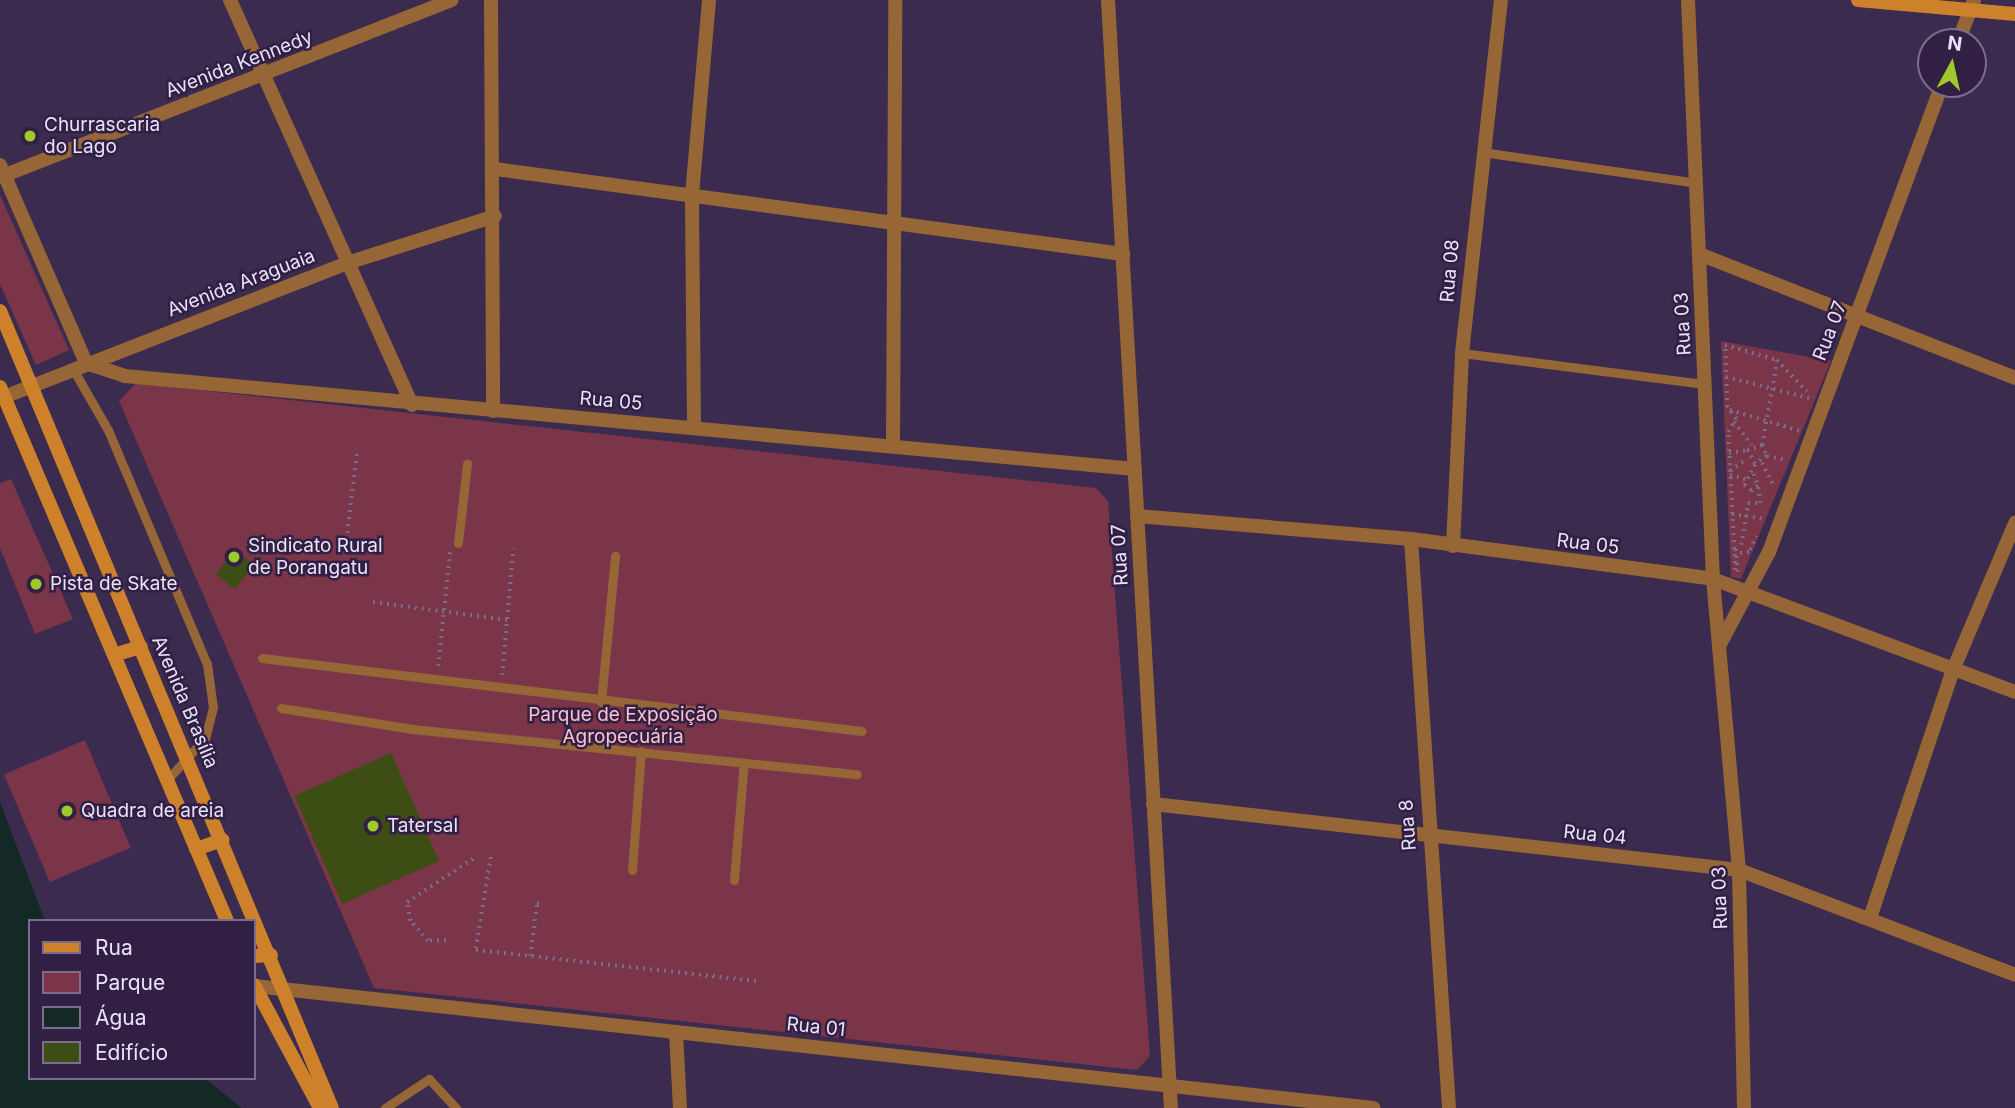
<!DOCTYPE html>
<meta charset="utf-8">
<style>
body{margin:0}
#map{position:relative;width:2015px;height:1108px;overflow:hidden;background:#3b2b4f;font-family:Inter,sans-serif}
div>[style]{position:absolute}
.green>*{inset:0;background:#7a3549;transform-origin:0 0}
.water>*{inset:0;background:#142926}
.building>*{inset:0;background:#3d4e15;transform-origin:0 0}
.path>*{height:3.5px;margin-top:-1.75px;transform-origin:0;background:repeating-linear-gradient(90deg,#796c8b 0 2px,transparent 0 7px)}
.service>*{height:9px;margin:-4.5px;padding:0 4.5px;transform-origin:4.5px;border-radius:4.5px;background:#976636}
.minor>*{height:14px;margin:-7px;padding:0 7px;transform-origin:7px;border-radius:7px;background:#976636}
.secondary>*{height:14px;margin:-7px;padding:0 7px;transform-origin:7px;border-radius:7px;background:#cd812b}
.dots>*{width:19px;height:19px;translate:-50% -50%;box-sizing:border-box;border:4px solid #312044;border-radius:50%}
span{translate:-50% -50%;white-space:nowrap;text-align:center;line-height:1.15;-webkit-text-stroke:5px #312044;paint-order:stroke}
.street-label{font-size:19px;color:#ebe2f9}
.poi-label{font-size:19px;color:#ebe2f9}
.left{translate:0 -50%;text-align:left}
.park-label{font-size:19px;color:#fbc2ce}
.legend{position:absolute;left:28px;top:919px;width:228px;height:161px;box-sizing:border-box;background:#312044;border:2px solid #7b6e8c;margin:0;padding:9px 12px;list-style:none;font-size:21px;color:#ebe2f9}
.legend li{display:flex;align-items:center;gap:14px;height:35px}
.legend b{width:35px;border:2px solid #7b6e8c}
.north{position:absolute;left:1917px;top:28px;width:70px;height:70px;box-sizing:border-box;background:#312044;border:2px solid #7b6e8c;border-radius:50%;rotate:8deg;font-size:19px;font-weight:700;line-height:28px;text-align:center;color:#ebe2f9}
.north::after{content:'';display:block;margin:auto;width:24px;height:32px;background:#a0c92b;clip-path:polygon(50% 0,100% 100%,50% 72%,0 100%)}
</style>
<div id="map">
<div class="green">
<i style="clip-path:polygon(0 195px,69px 350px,36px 365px,0 284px)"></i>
<i style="clip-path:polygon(1721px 341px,1831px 361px,1741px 579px,1731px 577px)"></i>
<i style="clip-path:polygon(136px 383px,1096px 488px,1108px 501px,1150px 1056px,1137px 1070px,374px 988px,119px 401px)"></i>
<i style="clip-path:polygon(11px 479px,73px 619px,35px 634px,0 548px,0 483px)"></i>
<i style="left:85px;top:740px;width:117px;height:88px;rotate:67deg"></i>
</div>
<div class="water">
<i style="clip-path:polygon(0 802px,45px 921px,30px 921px,30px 1078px,204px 1078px,242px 1108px,0 1108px)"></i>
</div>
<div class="building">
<i style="left:235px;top:550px;width:24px;height:31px;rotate:38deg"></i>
<i style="left:391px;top:753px;width:118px;height:106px;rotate:66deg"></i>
</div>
<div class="path">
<i style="left:1726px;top:377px;width:86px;rotate:14.2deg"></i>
<i style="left:1730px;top:410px;width:73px;rotate:16.7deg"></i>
<i style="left:1734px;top:422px;width:29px;rotate:52deg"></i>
<i style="left:1762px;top:445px;width:12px;rotate:66deg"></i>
<i style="left:1767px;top:456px;width:14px;rotate:146deg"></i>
<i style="left:1755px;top:464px;width:16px;rotate:-120deg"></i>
<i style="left:1747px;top:450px;width:16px;rotate:-18deg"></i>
<i style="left:1762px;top:445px;width:86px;rotate:-80deg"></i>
<i style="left:1729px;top:453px;width:18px;rotate:-9deg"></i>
<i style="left:1767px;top:456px;width:19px;rotate:12deg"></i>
<i style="left:1762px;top:463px;width:27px;rotate:62deg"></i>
<i style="left:1730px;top:471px;width:21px;rotate:-37deg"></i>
<i style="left:1754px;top:474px;width:13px;rotate:72deg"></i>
<i style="left:1758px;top:486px;width:9px;rotate:144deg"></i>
<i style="left:1751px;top:491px;width:9px;rotate:-139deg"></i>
<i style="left:1744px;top:485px;width:24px;rotate:-62deg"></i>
<i style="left:1730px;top:475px;width:16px;rotate:15deg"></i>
<i style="left:1732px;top:514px;width:31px;rotate:9deg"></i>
<i style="left:347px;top:533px;width:82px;rotate:-83deg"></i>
<i style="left:1741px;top:545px;width:43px;rotate:-80.5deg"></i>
<i style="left:1748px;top:503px;width:12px"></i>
<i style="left:1760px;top:503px;width:17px;rotate:-97deg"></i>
<i style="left:1736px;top:549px;width:23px;rotate:85deg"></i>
<i style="left:1750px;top:550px;width:15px;rotate:-67deg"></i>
<i style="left:1740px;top:553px;width:9px;rotate:-6deg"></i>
<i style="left:1735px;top:570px;width:138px;rotate:-92.9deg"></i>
<i style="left:1728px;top:432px;width:15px;rotate:-58deg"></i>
<i style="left:1736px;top:419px;width:15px;rotate:-127deg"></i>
<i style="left:1727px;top:407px;width:62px;rotate:-91.8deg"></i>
<i style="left:1725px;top:345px;width:54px;rotate:16.1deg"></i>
<i style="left:1777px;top:360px;width:48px;rotate:46.7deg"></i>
<i style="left:373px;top:602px;width:136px;rotate:7.6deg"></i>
<i style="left:438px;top:666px;width:116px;rotate:-84deg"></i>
<i style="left:502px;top:675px;width:127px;rotate:-85deg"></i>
<i style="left:491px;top:857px;width:94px;rotate:99.2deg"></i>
<i style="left:476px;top:950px;width:282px;rotate:6.3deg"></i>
<i style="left:446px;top:941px;width:18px;rotate:180deg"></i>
<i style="left:428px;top:941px;width:27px;rotate:-132deg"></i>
<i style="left:410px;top:921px;width:19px;rotate:-99deg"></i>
<i style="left:407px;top:902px;width:84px;rotate:-33.3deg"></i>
<i style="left:530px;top:956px;width:53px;rotate:-82.5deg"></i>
<i style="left:537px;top:903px;width:7px"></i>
</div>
<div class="service">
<i style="left:1482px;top:152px;width:216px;rotate:8.2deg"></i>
<i style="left:1462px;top:353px;width:245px;rotate:7.3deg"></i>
<i style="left:73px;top:369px;width:70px;rotate:60.2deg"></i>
<i style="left:108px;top:430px;width:254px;rotate:67.1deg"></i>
<i style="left:207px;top:664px;width:43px;rotate:82.1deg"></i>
<i style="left:213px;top:707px;width:32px;rotate:104deg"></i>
<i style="left:205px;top:738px;width:57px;rotate:132.1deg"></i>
<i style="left:458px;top:543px;width:80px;rotate:-83.5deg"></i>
<i style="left:262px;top:658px;width:604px;rotate:6.94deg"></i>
<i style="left:601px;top:702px;width:147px;rotate:-84.5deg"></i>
<i style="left:281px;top:708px;width:133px;rotate:9.1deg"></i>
<i style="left:412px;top:729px;width:447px;rotate:5.8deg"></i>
<i style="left:632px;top:870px;width:119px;rotate:-85.7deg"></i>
<i style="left:734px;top:880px;width:118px;rotate:-85.2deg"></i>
<i style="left:385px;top:1108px;width:53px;rotate:-33.4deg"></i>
<i style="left:429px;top:1079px;width:40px;rotate:47deg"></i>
</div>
<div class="minor">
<i style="left:230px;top:0;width:444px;rotate:65.8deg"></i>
<i style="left:491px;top:0;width:411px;rotate:89.7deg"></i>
<i style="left:1108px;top:0;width:1110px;rotate:86.75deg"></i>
<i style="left:1688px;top:0;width:580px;rotate:87.53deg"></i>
<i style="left:1713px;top:579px;width:292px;rotate:84.9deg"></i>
<i style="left:1739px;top:870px;width:238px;rotate:88.8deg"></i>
<i style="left:1958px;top:42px;width:45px;rotate:-69.1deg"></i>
<i style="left:0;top:165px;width:216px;rotate:66.5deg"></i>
<i style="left:86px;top:363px;width:41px;rotate:18.4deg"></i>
<i style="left:125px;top:376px;width:1014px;rotate:5.26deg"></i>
<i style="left:495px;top:169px;width:634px;rotate:7.71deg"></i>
<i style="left:0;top:177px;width:485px;rotate:-21.4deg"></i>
<i style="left:1699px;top:254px;width:339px;rotate:21.4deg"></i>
<i style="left:4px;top:397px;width:368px;rotate:-21.3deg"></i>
<i style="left:347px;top:263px;width:155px;rotate:-17.6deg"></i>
<i style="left:694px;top:428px;width:233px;rotate:-90.5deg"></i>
<i style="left:692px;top:195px;width:196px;rotate:-85deg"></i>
<i style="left:893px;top:446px;width:446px;rotate:-89.7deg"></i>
<i style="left:1137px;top:516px;width:275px;rotate:4.8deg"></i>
<i style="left:1411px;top:539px;width:305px;rotate:7.5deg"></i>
<i style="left:1713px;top:579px;width:322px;rotate:20.5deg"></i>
<i style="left:1411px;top:539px;width:570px;rotate:86.18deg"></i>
<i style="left:1453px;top:546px;width:193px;rotate:-87.3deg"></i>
<i style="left:1462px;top:353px;width:355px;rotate:-83.7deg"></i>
<i style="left:1719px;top:646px;width:106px;rotate:-62deg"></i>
<i style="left:1769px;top:552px;width:499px;rotate:-69.7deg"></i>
<i style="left:1153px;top:804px;width:590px;rotate:6.43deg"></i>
<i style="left:1739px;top:870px;width:295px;rotate:20.8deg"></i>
<i style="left:1870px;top:918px;width:262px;rotate:-71.5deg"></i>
<i style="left:1953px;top:670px;width:160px;rotate:-67.1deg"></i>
<i style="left:254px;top:986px;width:1126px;rotate:6.22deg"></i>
<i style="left:676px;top:1032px;width:76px;rotate:87deg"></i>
</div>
<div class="secondary">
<i style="left:1858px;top:0;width:158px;rotate:5.1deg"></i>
<i style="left:0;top:311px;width:863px;rotate:67.39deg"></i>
<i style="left:0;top:387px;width:580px;rotate:66.97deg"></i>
<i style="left:114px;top:655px;width:28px;rotate:-17deg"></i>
<i style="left:196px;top:849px;width:28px;rotate:-19deg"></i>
<i style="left:254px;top:956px;width:17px;rotate:-3deg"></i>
<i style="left:254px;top:985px;width:140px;rotate:61.8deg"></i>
</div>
<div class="dots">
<i style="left:30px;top:136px;background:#a0c92b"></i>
<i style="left:234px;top:557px;background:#a0c92b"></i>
<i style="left:36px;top:584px;background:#a0c92b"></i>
<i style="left:67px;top:811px;background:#a0c92b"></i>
<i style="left:373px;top:826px;background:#a0c92b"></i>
</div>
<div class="street-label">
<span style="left:239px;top:64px;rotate:-21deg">Avenida Kennedy</span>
<span style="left:1450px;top:271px;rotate:-85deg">Rua 08</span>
<span style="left:241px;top:283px;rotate:-21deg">Avenida Araguaia</span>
<span style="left:1683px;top:324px;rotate:-93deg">Rua 03</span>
<span style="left:1830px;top:331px;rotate:-69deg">Rua 07</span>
<span style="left:611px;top:401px;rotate:5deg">Rua 05</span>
<span style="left:1588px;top:544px;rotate:7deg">Rua 05</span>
<span style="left:1120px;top:555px;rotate:-93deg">Rua 07</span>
<span style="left:185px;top:702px;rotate:67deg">Avenida Brasília</span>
<span style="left:1408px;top:825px;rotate:-94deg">Rua 8</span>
<span style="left:1595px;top:835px;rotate:6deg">Rua 04</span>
<span style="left:1720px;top:898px;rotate:-92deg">Rua 03</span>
<span style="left:816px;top:1027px;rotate:6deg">Rua 01</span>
</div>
<div class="poi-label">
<span class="left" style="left:44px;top:136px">Churrascaria<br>do Lago</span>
<span class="left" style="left:248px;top:557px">Sindicato Rural<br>de Porangatu</span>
<span class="left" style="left:50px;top:584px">Pista de Skate</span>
<span class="left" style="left:81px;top:811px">Quadra de areia</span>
<span class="left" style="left:387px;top:826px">Tatersal</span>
</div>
<div class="park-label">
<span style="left:623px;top:726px">Parque de Exposição<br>Agropecuária</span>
</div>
<ul class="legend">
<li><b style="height:9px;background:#cd812b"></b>Rua</li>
<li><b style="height:19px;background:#7a3549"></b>Parque</li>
<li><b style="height:19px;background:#142926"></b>Água</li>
<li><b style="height:19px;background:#3d4e15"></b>Edifício</li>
</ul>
<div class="north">N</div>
</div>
